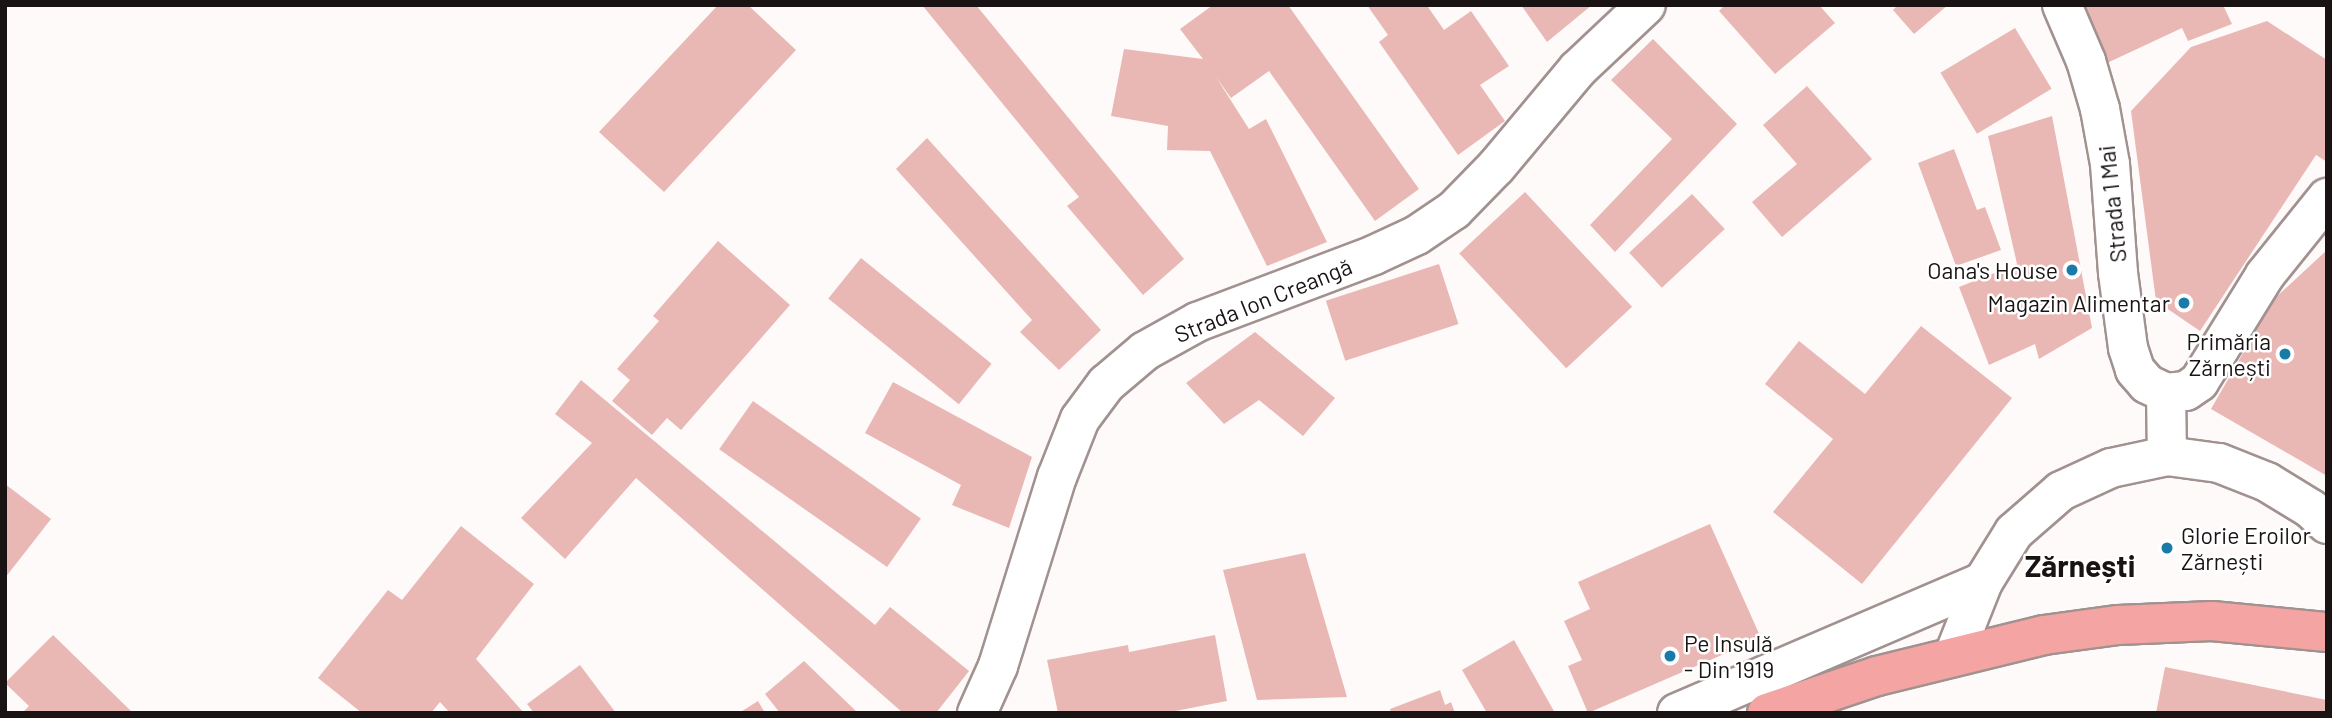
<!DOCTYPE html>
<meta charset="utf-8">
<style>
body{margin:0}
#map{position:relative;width:2332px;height:718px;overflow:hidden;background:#fdfaf9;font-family:Barlow,sans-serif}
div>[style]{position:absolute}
.building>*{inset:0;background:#eab8b4;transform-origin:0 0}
.roads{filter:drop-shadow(2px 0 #a19290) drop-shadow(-2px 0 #a19290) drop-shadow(0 2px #a19290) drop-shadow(0 -2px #a19290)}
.minor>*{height:38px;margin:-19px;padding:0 19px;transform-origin:19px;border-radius:19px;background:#fff}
.major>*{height:38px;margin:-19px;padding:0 19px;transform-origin:19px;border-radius:19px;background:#f4a4a2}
.dots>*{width:19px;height:19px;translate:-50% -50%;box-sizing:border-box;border:4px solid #fff;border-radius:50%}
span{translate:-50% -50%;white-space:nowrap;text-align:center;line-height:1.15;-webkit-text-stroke:5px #fff;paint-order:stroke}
.street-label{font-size:23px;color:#191313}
.poi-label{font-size:23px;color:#191313}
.right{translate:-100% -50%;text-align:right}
.left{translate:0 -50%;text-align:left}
.district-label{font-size:30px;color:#191313;font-weight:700}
.frame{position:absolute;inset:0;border:7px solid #191313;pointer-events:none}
</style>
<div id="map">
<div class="building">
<i style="clip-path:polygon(718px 5px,748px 5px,796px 50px,664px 192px,599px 132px)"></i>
<i style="clip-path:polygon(922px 5px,976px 5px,1184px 259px,1143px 295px,1067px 206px,1079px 197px)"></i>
<i style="clip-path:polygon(1213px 5px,1288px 5px,1419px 189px,1375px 221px,1269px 71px,1231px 98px,1216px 77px,1249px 129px,1266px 119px,1327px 242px,1267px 266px,1210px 151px,1167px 150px,1168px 126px,1111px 116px,1124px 49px,1203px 59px,1180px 29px)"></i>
<i style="clip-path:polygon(1367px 5px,1431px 5px,1428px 7px,1444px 30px,1471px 11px,1509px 66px,1480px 85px,1505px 121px,1458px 155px,1379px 42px,1388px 35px)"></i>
<i style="clip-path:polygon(1521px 5px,1592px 5px,1547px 42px)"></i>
<i style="clip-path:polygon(1725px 5px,1819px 5px,1835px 23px,1775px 74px,1719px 11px)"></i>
<i style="clip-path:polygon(1898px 5px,1948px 5px,1914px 34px,1893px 10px)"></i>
<i style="clip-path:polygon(2081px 5px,2223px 5px,2232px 24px,2188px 41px,2182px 28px,2107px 63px)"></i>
<i style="clip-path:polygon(2267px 21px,2327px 60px,2327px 162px,2316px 155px,2200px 331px,2156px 301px,2131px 111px,2191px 47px)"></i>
<i style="left:2015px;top:28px;width:71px;height:87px;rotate:59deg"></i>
<i style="clip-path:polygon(1653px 39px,1737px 124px,1615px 252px,1590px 225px,1672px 139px,1611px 80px)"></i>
<i style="clip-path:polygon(1807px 86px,1872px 159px,1782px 237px,1752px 202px,1797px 164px,1763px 125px)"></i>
<i style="clip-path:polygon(2052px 116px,2092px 328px,2039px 359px,2035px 344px,1989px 365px,1959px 287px,2017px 264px,1988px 136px)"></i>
<i style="clip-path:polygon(927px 138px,1101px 330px,1059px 370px,1020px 332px,1032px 320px,896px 169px)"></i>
<i style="clip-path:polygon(1954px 149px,1977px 210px,1985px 207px,2001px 250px,1956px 266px,1918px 163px)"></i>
<i style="left:1525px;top:192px;width:157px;height:90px;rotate:47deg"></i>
<i style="left:1692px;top:194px;width:48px;height:86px;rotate:47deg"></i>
<i style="clip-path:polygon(718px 241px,790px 305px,681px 430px,667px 418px,652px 435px,612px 401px,630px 380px,617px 369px,659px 321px,653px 316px)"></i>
<i style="clip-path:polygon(2327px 250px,2327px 476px,2211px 409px,2274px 299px)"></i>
<i style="left:861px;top:258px;width:168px;height:52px;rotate:39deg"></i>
<i style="left:1439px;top:264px;width:63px;height:119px;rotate:72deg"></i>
<i style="clip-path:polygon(1921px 326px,2012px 398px,1862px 584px,1773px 512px,1833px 439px,1765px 384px,1799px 341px,1865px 394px)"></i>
<i style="clip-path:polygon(1255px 332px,1335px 398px,1303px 436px,1259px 400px,1224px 424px,1186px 383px)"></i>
<i style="clip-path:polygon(581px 380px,875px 625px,890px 607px,969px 671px,936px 713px,903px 713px,636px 478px,565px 559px,521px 518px,592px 443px,555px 414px)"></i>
<i style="clip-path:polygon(893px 382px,1032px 457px,1009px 528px,952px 505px,961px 485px,865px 433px)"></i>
<i style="left:753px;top:401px;width:205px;height:59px;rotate:35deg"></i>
<i style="clip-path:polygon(5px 484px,51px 519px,5px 578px)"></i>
<i style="clip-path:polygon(1710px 524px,1761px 638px,1588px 713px,1568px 666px,1582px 660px,1564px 621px,1590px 609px,1578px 582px)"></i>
<i style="clip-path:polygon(461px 526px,534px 584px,476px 659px,524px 713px,450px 713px,440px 702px,431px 713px,362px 713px,318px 678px,388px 590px,402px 600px)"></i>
<i style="clip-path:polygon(1305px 553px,1347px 697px,1257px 700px,1223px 570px)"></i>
<i style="clip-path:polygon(53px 635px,133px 713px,22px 713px,29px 706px,5px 683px)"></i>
<i style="clip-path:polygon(1215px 635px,1227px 701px,1165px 713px,1058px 713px,1047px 660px,1128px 645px,1129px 652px)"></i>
<i style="clip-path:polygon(1514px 640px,1555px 713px,1487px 713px,1462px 670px)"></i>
<i style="clip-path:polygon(804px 661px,858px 713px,780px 713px,765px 694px)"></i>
<i style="clip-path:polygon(580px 665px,616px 713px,534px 713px,527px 704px)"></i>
<i style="clip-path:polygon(2165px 667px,2327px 700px,2327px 713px,2156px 713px)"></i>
<i style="clip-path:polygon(1440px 690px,1445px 705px,1451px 702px,1455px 713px,1391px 713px,1390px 709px)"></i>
<i style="clip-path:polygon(758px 701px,765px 713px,739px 713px)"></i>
</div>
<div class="roads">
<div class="minor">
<i style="left:2062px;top:5px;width:61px;rotate:66.8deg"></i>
<i style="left:2086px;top:61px;width:50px;rotate:73.7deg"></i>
<i style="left:2100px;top:109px;width:56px;rotate:79.7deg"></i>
<i style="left:2110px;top:164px;width:109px;rotate:85.8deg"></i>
<i style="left:2118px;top:273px;width:76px;rotate:82.4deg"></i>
<i style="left:2128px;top:348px;width:23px;rotate:72deg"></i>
<i style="left:2135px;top:370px;width:18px;rotate:49deg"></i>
<i style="left:2147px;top:384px;width:21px;rotate:25deg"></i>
<i style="left:2166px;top:393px;width:20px;rotate:-6deg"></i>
<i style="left:2186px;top:391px;width:16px;rotate:-35deg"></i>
<i style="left:2199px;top:382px;width:126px;rotate:-58.3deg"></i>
<i style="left:2265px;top:275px;width:99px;rotate:-51.2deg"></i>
<i style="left:2166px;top:393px;width:63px;rotate:89.1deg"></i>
<i style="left:1954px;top:655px;width:79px;rotate:-68.3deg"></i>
<i style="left:1983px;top:582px;width:59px;rotate:-58.2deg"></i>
<i style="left:2014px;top:532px;width:62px;rotate:-41.1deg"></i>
<i style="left:2061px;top:491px;width:55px;rotate:-24.7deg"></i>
<i style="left:2111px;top:468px;width:57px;rotate:-12.1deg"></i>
<i style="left:2167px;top:456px;width:52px;rotate:7.7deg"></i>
<i style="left:2219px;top:463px;width:52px;rotate:21.6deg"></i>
<i style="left:2267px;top:482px;width:52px;rotate:31.5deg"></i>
<i style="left:2311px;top:509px;width:22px;rotate:43deg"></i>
<i style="left:977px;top:713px;width:51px;rotate:-65.9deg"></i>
<i style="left:998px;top:666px;width:198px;rotate:-72.7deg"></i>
<i style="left:1057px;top:477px;width:62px;rotate:-68.4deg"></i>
<i style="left:1080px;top:419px;width:44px;rotate:-53.4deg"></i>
<i style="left:1106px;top:384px;width:51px;rotate:-40.2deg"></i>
<i style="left:1145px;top:351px;width:60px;rotate:-29.1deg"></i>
<i style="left:1197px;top:322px;width:189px;rotate:-20.7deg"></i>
<i style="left:1374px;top:255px;width:47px;rotate:-24.9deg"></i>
<i style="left:1417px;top:235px;width:45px;rotate:-34deg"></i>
<i style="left:1454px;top:210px;width:60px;rotate:-45.7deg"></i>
<i style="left:1496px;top:167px;width:128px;rotate:-50.1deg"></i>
<i style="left:1578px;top:69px;width:93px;rotate:-43.3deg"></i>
<i style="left:1677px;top:713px;width:333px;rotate:-23.2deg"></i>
</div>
<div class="major">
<i style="left:1767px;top:713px;width:116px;rotate:-18.6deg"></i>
<i style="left:1877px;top:676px;width:172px;rotate:-13.8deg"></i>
<i style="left:2044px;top:635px;width:75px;rotate:-7.7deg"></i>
<i style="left:2118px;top:625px;width:94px;rotate:-2.4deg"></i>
<i style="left:2212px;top:621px;width:116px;rotate:5.5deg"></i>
</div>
</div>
<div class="dots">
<i style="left:2072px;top:270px;background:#197ba7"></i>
<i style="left:2184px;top:303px;background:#197ba7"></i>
<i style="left:2285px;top:354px;background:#197ba7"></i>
<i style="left:2167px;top:548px;background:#197ba7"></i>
<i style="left:1670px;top:656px;background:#197ba7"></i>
</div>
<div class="street-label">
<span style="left:2112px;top:204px;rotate:-96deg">Strada 1 Mai</span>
<span style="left:1263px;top:300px;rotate:-22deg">Strada Ion Creangă</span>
</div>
<div class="poi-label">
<span class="right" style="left:2058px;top:270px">Oana's House</span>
<span class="right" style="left:2170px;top:303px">Magazin Alimentar</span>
<span class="right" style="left:2271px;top:354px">Primăria<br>Zărnești</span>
<span class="left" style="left:2181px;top:548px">Glorie Eroilor<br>Zărnești</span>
<span class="left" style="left:1684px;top:656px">Pe Insulă<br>- Din 1919</span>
</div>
<div class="district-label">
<span style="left:2080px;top:565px">Zărnești</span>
</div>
<div class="frame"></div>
</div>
